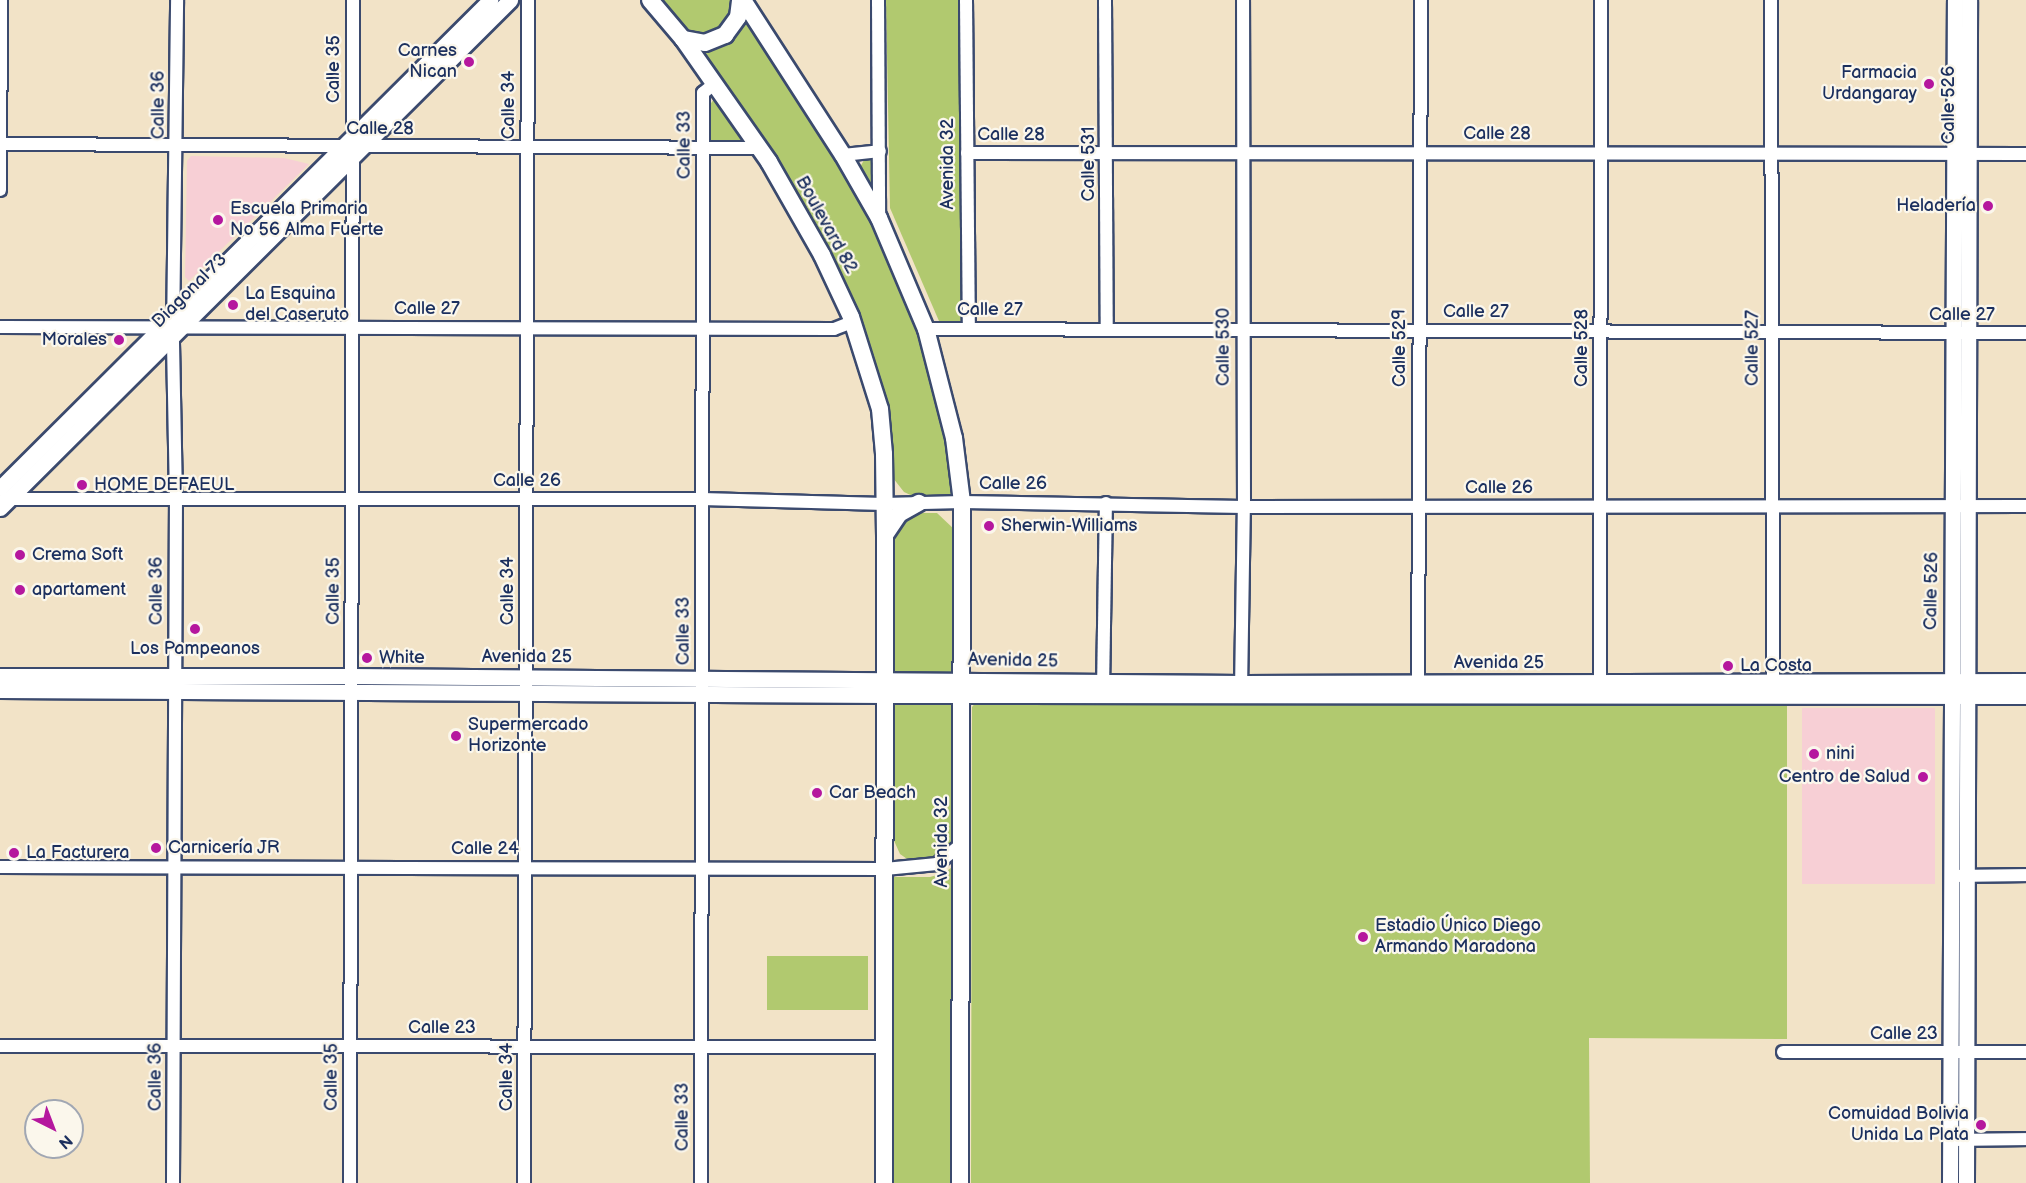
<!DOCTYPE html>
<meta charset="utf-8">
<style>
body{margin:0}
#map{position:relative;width:2026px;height:1183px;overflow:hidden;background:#f2e3c7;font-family:"Balsamiq Sans",sans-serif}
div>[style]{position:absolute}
.built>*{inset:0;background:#f7cfd5;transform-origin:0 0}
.green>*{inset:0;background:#b1c96f;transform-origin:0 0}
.roads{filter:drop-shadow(2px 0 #3b4a6e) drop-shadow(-2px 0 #3b4a6e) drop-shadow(0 2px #3b4a6e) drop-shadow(0 -2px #3b4a6e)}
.minor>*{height:12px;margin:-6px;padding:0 6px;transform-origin:6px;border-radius:6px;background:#fff}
.major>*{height:15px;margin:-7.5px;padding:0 7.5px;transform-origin:7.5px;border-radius:7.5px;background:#fff}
.highway>*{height:16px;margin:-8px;padding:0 8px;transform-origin:8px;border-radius:8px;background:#fff}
.dots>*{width:16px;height:16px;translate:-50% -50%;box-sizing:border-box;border:3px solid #fbf7ec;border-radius:50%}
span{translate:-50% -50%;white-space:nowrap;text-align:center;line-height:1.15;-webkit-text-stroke:4.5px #fbf7ec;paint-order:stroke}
.poi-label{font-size:18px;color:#1b2f5e}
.right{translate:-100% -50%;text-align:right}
.left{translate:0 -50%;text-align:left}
.street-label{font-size:18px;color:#1b2f5e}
.north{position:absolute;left:24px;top:1099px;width:60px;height:60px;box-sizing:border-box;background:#fbf7ec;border:2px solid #a1a7b3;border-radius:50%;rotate:138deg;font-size:16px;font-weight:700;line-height:24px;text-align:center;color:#1b2f5e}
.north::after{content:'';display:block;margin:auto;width:21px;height:27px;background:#b5179e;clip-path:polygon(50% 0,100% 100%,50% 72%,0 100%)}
</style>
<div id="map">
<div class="built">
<i style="clip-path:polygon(191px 156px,284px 158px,309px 164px,189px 281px,185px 277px,187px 161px)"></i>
<i style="left:1802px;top:708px;width:133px;height:176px"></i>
</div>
<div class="green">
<i style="clip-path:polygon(659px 0,731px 0,732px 6px,727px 23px,715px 33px,706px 35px,683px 29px)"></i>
<i style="clip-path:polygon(886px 0,960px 0,966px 311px,960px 322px,939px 321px,890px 208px)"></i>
<i style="clip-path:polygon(745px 15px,815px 118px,899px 272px,940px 396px,959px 498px,917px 498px,904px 492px,893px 478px,892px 450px,880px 383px,868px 341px,847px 288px,825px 245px,698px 50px,722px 46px,736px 34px)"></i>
<i style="clip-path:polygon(714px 99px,720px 101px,743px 138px,740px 144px,711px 143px,709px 106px)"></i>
<i style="clip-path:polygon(867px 155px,874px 158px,874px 191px,860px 167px)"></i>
<i style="clip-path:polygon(918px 513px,937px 513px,956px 531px,957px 675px,892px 675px,891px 542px,896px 528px,906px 519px)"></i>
<i style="clip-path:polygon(978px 700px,1787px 702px,1787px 1039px,1589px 1038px,1590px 1183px,971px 1183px,972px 707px)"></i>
<i style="clip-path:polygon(957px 701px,953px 847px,939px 859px,910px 861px,900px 854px,891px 834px,891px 703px)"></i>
<i style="clip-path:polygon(955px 865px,957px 1183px,891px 1183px,893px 877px,930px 877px,944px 873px)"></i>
<i style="left:767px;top:956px;width:101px;height:54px"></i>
</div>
<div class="roads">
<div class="minor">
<i style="left:878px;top:0;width:217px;rotate:89.7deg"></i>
<i style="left:966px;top:0;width:328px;rotate:89.5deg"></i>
<i style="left:1105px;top:0;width:329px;rotate:89.7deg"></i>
<i style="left:1771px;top:0;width:689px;rotate:89.83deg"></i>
<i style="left:0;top:144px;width:759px;rotate:0.3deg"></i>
<i style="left:967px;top:153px;width:1059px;rotate:0.05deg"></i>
<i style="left:843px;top:155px;width:37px;rotate:-6deg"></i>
<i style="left:0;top:190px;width:190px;rotate:-89.7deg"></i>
<i style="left:0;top:327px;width:834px;rotate:0.14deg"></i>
<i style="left:834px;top:329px;width:19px;rotate:-21deg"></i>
<i style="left:926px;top:329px;width:1100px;rotate:0.21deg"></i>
<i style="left:5px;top:499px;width:697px"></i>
<i style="left:702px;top:499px;width:182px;rotate:1.6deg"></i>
<i style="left:884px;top:504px;width:78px;rotate:-1.5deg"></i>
<i style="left:962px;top:502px;width:282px;rotate:1deg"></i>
<i style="left:1244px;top:507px;width:782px;rotate:-0.07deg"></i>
<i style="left:1600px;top:689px;width:689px;rotate:-89.92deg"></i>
<i style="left:1103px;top:690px;width:187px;rotate:-89.1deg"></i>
<i style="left:1241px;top:690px;width:183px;rotate:-89.1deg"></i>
<i style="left:1244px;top:507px;width:507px;rotate:-90.11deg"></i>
<i style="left:1418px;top:692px;width:692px;rotate:-89.75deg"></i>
<i style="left:0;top:867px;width:885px;rotate:0.13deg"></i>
<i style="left:885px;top:869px;width:52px;rotate:-5.5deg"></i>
<i style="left:937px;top:864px;width:32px;rotate:-39deg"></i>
<i style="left:1958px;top:876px;width:68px;rotate:-0.8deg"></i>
<i style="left:0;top:1046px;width:885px;rotate:0.06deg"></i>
<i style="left:1783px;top:1052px;width:243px"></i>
<i style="left:1957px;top:1140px;width:69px;rotate:-0.8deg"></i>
<i style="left:173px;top:1183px;width:684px;rotate:-89.75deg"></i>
<i style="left:176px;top:499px;width:163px;rotate:-91.1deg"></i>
<i style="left:173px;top:336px;width:336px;rotate:-89.3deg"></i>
<i style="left:350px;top:1183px;width:1183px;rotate:-89.85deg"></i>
<i style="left:524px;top:1183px;width:1183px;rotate:-89.81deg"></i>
<i style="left:701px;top:1183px;width:1090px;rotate:-89.89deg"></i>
<i style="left:703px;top:93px;width:14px;rotate:-39deg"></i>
</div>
<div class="major">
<i style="left:0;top:488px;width:692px;rotate:-44.88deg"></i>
<i style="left:0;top:508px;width:720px;rotate:-44.89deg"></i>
<i style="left:0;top:676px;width:351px"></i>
<i style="left:351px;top:676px;width:891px;rotate:0.45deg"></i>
<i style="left:1242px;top:683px;width:784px;rotate:-0.15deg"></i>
<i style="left:0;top:690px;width:884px;rotate:0.32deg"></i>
<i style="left:884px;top:695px;width:1142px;rotate:0.05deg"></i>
<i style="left:1950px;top:1183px;width:1183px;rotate:-89.76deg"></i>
<i style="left:1966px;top:1183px;width:1183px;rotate:-89.85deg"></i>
</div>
<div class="highway">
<i style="left:650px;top:0;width:51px;rotate:49.8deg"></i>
<i style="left:683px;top:39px;width:150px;rotate:55deg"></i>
<i style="left:769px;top:162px;width:107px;rotate:60.3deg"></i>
<i style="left:822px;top:255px;width:68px;rotate:64.9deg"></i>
<i style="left:851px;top:317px;width:96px;rotate:72.5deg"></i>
<i style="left:880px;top:409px;width:45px;rotate:84.9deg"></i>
<i style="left:884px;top:454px;width:81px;rotate:89.3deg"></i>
<i style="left:885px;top:535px;width:648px;rotate:90.09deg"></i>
<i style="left:743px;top:0;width:184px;rotate:57.2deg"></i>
<i style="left:843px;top:155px;width:73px;rotate:60.3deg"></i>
<i style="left:879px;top:218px;width:121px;rotate:67.1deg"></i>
<i style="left:926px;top:329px;width:113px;rotate:75.6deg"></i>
<i style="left:954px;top:438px;width:64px;rotate:82.9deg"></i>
<i style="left:962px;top:502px;width:681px;rotate:90.17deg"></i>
<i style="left:683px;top:39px;width:22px;rotate:10deg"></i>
<i style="left:705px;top:43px;width:22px;rotate:-22deg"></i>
<i style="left:725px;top:35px;width:22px;rotate:-54deg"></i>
<i style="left:738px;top:17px;width:17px;rotate:-83deg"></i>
<i style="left:885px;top:535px;width:25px;rotate:-56deg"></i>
<i style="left:899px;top:514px;width:23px;rotate:-29deg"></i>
</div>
</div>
<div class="dots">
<i style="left:469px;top:62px;background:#b5179e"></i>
<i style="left:1929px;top:84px;background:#b5179e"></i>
<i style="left:1988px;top:206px;background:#b5179e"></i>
<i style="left:218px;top:220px;background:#b5179e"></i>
<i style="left:233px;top:305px;background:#b5179e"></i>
<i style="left:119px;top:340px;background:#b5179e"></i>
<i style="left:82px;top:485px;background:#b5179e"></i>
<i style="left:989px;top:526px;background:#b5179e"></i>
<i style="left:20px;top:555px;background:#b5179e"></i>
<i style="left:20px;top:590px;background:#b5179e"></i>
<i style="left:195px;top:629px;background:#b5179e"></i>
<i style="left:367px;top:658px;background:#b5179e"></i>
<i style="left:1728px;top:666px;background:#b5179e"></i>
<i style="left:456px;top:736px;background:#b5179e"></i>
<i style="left:1814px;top:754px;background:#b5179e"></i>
<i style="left:1923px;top:777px;background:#b5179e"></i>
<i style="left:817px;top:793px;background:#b5179e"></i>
<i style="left:156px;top:848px;background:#b5179e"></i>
<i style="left:14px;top:853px;background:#b5179e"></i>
<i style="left:1363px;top:937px;background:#b5179e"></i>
<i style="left:1981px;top:1125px;background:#b5179e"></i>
</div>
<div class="poi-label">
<span class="right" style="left:457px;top:62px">Carnes<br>Nican</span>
<span class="right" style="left:1917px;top:84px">Farmacia<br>Urdangaray</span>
<span class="right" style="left:1976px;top:206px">Heladería</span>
<span class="left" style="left:230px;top:220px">Escuela Primaria<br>No 56 Alma Fuerte</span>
<span class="left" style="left:245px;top:305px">La Esquina<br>del Caseruto</span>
<span class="right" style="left:107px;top:340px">Morales</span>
<span class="left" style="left:94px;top:485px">HOME DEFAEUL</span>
<span class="left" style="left:1001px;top:526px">Sherwin-Williams</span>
<span class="left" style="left:32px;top:555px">Crema Soft</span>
<span class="left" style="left:32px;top:590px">apartament</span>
<span style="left:195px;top:649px">Los Pampeanos</span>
<span class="left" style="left:379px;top:658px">White</span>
<span class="left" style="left:1740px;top:666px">La Costa</span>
<span class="left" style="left:468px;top:736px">Supermercado<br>Horizonte</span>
<span class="left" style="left:1826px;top:754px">nini</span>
<span class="right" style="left:1910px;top:777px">Centro de Salud</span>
<span class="left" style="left:829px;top:793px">Car Beach</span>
<span class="left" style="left:168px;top:848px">Carnicería JR</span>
<span class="left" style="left:26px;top:853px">La Facturera</span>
<span class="left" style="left:1375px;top:937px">Estadio Único Diego<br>Armando Maradona</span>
<span class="right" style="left:1969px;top:1125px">Comuidad Bolivia<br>Unida La Plata</span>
</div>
<div class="street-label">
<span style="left:334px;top:69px;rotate:-90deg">Calle 35</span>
<span style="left:159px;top:105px;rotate:-90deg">Calle 36</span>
<span style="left:509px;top:105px;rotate:-90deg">Calle 34</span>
<span style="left:1949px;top:105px;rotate:-90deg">Calle 526</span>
<span style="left:380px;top:129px">Calle 28</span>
<span style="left:1497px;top:134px">Calle 28</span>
<span style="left:1011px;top:135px">Calle 28</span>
<span style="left:685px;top:145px;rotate:-90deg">Calle 33</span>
<span style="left:948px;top:164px;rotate:-90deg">Avenida 32</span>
<span style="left:1089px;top:164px;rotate:-90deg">Calle 531</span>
<span style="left:826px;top:225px;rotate:61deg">Boulevard 82</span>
<span style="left:190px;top:291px;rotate:-45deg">Diagonal 73</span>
<span style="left:427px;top:309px">Calle 27</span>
<span style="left:990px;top:310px">Calle 27</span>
<span style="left:1476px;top:312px">Calle 27</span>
<span style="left:1962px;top:315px">Calle 27</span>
<span style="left:1224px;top:347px;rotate:-90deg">Calle 530</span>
<span style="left:1400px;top:348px;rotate:-90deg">Calle 529</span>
<span style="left:1582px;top:348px;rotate:-90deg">Calle 528</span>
<span style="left:1753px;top:348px;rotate:-90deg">Calle 527</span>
<span style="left:527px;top:481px">Calle 26</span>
<span style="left:1013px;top:484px">Calle 26</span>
<span style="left:1499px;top:488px">Calle 26</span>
<span style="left:157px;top:591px;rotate:-90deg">Calle 36</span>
<span style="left:334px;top:591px;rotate:-90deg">Calle 35</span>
<span style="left:508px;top:591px;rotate:-90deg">Calle 34</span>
<span style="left:1932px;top:591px;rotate:-89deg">Calle 526</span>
<span style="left:684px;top:631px;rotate:-90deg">Calle 33</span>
<span style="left:527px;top:657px">Avenida 25</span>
<span style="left:1013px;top:661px;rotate:1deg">Avenida 25</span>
<span style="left:1499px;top:663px">Avenida 25</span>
<span style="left:942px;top:842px;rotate:-90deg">Avenida 32</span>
<span style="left:485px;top:849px">Calle 24</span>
<span style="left:442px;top:1028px">Calle 23</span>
<span style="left:1904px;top:1034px">Calle 23</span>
<span style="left:156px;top:1077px;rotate:-90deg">Calle 36</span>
<span style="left:332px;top:1077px;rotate:-90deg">Calle 35</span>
<span style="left:507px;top:1077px;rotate:-90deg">Calle 34</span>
<span style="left:683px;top:1117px;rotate:-90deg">Calle 33</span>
</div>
<div class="north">N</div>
</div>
